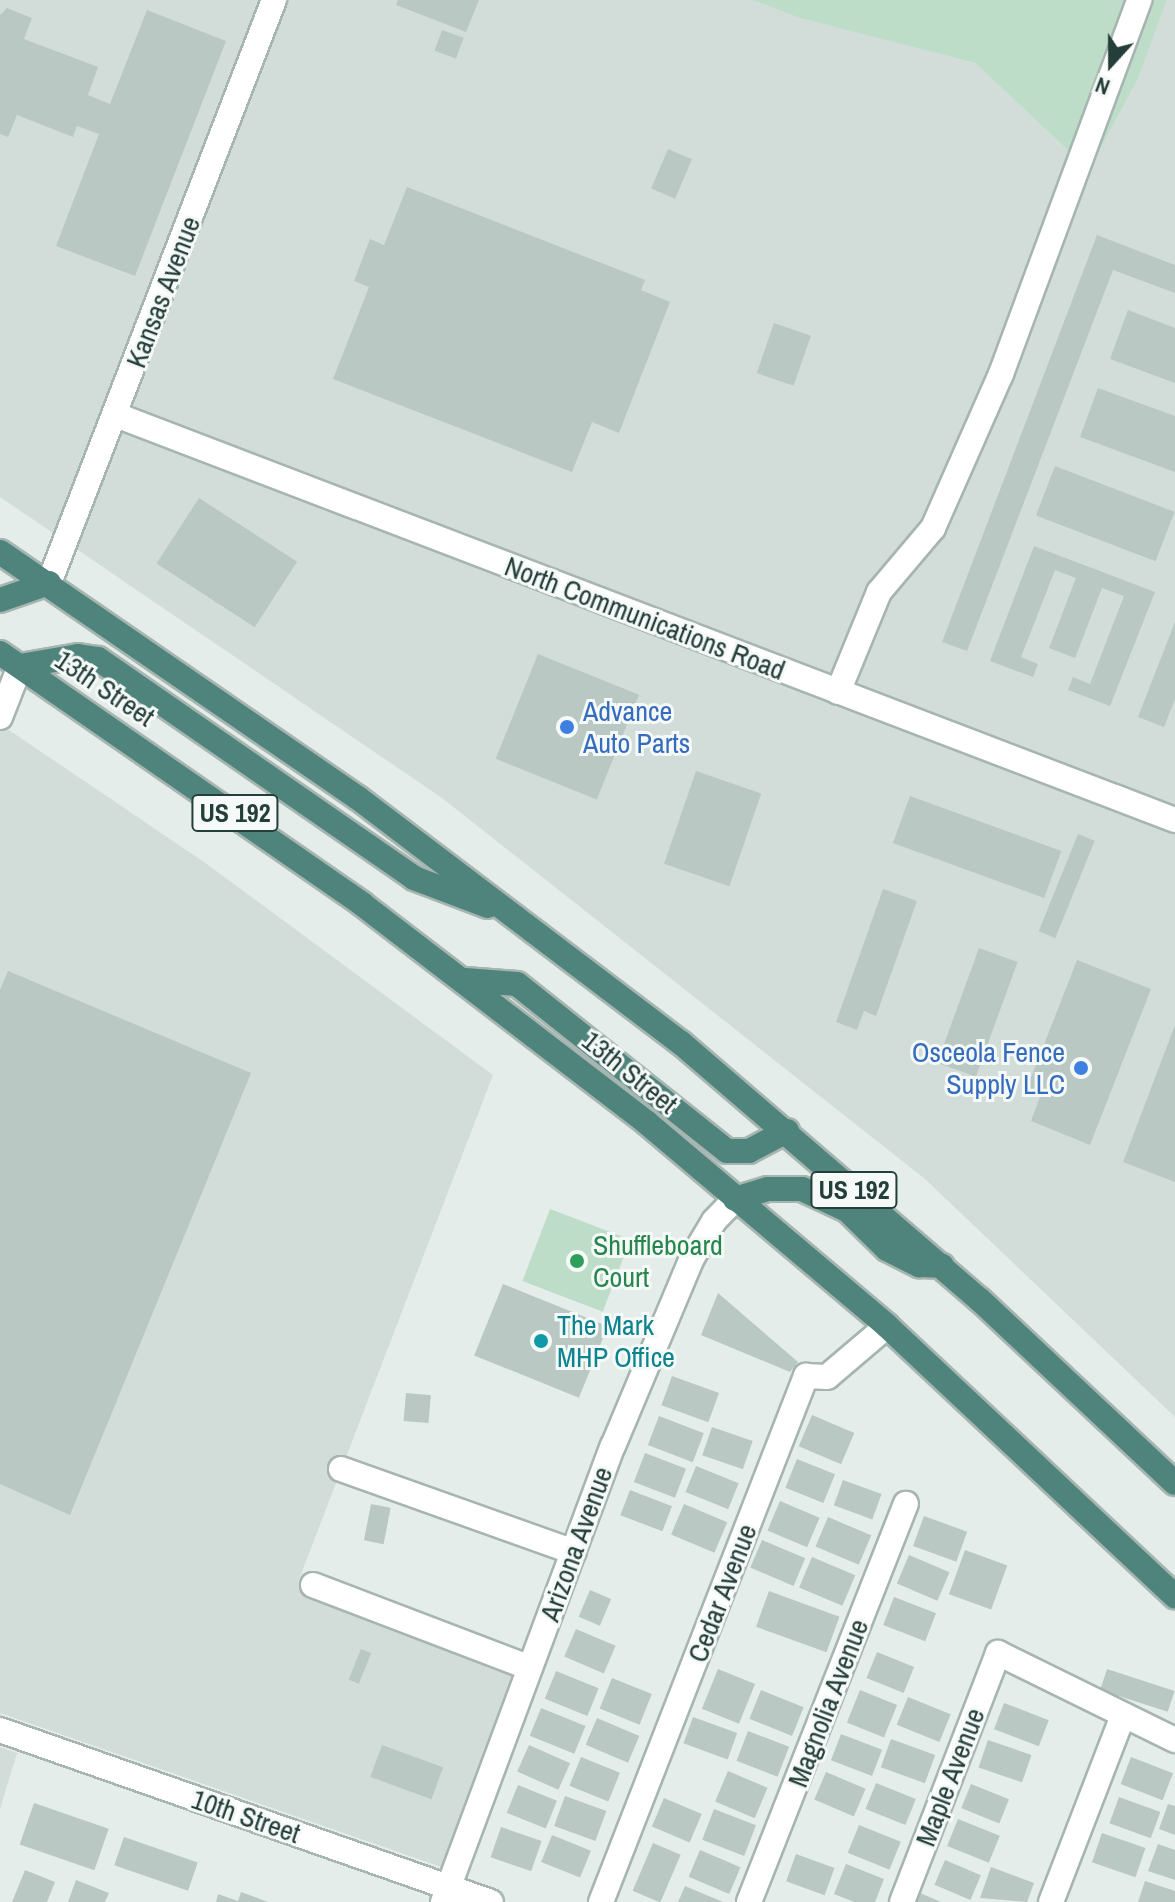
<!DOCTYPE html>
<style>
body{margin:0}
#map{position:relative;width:1175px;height:1902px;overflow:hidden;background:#e4edea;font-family:"Archivo Narrow",sans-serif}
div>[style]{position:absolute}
.built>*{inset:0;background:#d2ddd9}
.green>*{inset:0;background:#beddc9;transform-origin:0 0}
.building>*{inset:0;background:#b9c8c3;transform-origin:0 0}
.roads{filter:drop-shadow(2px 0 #a7b5b1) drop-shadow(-2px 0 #a7b5b1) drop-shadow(0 2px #a7b5b1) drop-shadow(0 -2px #a7b5b1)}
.minor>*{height:24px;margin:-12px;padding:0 12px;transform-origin:12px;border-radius:12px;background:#fff}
.tertiary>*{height:24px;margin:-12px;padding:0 12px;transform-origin:12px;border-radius:12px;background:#fff}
.trunk>*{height:24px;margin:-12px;padding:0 12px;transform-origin:12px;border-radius:12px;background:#4e847c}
.dots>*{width:22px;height:22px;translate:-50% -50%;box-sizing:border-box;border:4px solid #f5f9f7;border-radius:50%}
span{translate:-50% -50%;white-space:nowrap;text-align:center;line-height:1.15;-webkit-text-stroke:6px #f5f9f7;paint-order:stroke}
.shield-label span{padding:2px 6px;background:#f5f9f7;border:2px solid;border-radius:6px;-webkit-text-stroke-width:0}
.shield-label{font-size:26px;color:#243e39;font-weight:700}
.street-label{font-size:28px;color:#243e39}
.shop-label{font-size:28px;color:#366cbe}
.left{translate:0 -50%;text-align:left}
.right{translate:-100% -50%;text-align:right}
.leisure-label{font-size:28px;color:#27864d}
.culture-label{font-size:28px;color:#0d838f}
.north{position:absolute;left:1071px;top:24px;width:80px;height:80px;-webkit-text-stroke:6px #f5f9f7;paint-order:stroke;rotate:201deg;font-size:22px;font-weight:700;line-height:32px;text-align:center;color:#243e39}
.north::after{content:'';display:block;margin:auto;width:28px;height:36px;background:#243e39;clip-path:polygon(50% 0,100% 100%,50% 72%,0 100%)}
</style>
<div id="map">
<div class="built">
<i style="clip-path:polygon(0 0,752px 0,801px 18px,975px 63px,1089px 170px,1138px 79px,1167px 0,1175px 0,1175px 1417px,925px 1179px,442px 798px,0 497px)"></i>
<i style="clip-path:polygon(0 724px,204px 862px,493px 1075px,298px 1582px,524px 1674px,444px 1868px,0 1713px)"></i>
<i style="clip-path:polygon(0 1747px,17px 1753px,0 1809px)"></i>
</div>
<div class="green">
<i style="clip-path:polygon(752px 0,1167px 0,1138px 79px,1089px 170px,975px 63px,800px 18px)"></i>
<i style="left:550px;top:1209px;width:86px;height:77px;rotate:21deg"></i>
</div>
<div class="building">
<i style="clip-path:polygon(398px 0,479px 0,466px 32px,396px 5px)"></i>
<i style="clip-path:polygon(7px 8px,32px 18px,24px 39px,98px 67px,88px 95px,110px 104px,147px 10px,226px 41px,135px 276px,56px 246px,99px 134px,77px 126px,73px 137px,17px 115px,8px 137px,0 134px,0 15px)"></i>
<i style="left:442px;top:30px;width:23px;height:22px;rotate:20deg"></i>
<i style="left:668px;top:149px;width:26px;height:43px;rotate:23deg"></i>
<i style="clip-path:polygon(407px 187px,645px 280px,641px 290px,670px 302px,619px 433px,592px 422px,572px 472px,333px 379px,369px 287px,354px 281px,370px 239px,384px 245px)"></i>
<i style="clip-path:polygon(1097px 235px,1175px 265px,1175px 293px,1113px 270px,967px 651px,942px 642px)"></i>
<i style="clip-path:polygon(1128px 310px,1175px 328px,1175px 383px,1110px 359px)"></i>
<i style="left:774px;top:323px;width:39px;height:53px;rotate:19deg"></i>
<i style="clip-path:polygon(1098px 388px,1175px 416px,1175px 472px,1080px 437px)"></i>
<i style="left:1055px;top:466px;width:128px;height:53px;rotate:21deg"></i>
<i style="left:199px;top:498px;width:117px;height:78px;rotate:33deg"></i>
<i style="clip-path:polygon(1034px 546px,1155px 592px,1110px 706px,1068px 690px,1073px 677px,1090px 684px,1124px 596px,1102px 588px,1075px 658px,1049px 648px,1076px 578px,1055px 570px,1021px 657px,1038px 664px,1033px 677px,990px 661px)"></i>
<i style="clip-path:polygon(1175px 622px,1175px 699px,1164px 727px,1138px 717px)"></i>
<i style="left:538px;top:654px;width:109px;height:113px;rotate:22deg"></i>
<i style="left:696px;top:771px;width:69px;height:98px;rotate:19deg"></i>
<i style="left:910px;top:796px;width:161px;height:50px;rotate:20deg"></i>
<i style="left:1078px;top:834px;width:18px;height:105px;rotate:22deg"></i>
<i style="clip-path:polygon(883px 889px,917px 901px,876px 1016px,864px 1011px,857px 1030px,836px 1022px)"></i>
<i style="left:979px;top:948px;width:41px;height:122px;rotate:20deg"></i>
<i style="clip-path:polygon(1077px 960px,1151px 989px,1090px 1145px,1031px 1121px,1041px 1094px,1027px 1088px)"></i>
<i style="clip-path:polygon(8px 971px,251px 1073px,70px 1515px,0 1484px,0 990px)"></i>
<i style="clip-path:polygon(1175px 1025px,1175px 1182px,1123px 1162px)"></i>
<i style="left:503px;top:1284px;width:113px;height:77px;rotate:22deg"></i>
<i style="clip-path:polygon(718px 1293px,798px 1362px,790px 1372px,701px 1335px)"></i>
<i style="left:672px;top:1376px;width:50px;height:31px;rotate:20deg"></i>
<i style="left:406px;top:1393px;width:25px;height:28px;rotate:5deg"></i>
<i style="left:812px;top:1415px;width:46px;height:34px;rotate:23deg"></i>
<i style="left:659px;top:1416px;width:48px;height:31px;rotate:21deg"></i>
<i style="left:712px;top:1427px;width:43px;height:30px;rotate:19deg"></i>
<i style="left:645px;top:1453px;width:44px;height:31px;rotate:21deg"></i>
<i style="left:797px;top:1459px;width:41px;height:31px;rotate:22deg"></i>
<i style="left:696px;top:1466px;width:46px;height:28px;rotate:22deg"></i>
<i style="left:843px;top:1480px;width:41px;height:27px;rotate:20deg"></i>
<i style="left:630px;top:1490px;width:45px;height:27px;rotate:21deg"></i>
<i style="left:780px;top:1501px;width:43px;height:32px;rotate:23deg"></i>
<i style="left:371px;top:1504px;width:20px;height:37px;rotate:11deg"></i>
<i style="left:684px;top:1504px;width:47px;height:33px;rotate:23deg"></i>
<i style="left:924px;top:1516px;width:46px;height:32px;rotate:20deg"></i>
<i style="left:828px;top:1517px;width:47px;height:32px;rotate:23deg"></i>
<i style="left:762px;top:1540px;width:47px;height:30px;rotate:23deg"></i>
<i style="left:965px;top:1550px;width:45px;height:47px;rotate:20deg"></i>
<i style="left:909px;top:1555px;width:44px;height:31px;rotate:23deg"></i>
<i style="left:812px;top:1557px;width:47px;height:33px;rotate:23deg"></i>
<i style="left:590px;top:1590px;width:23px;height:29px;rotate:23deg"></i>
<i style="left:769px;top:1591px;width:75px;height:38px;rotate:20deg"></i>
<i style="left:894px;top:1597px;width:45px;height:30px;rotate:21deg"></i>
<i style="left:576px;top:1629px;width:43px;height:30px;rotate:23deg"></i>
<i style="left:361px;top:1649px;width:11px;height:33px;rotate:22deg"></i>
<i style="left:877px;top:1652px;width:40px;height:28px;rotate:22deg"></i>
<i style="left:718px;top:1669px;width:40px;height:43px;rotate:22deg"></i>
<i style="left:1107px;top:1669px;width:71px;height:22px;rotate:18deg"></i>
<i style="left:556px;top:1671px;width:46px;height:30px;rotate:22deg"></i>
<i style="left:612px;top:1678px;width:43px;height:33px;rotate:22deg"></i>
<i style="left:761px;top:1690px;width:46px;height:31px;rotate:22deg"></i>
<i style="left:860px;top:1690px;width:40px;height:35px;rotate:22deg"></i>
<i style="left:908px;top:1697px;width:46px;height:30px;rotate:22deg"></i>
<i style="left:1004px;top:1703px;width:48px;height:28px;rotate:21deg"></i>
<i style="left:541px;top:1708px;width:48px;height:30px;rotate:22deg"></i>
<i style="left:693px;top:1717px;width:47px;height:28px;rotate:20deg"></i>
<i style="left:597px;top:1718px;width:46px;height:29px;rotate:23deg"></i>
<i style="left:748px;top:1731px;width:44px;height:32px;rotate:21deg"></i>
<i style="left:841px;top:1734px;width:44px;height:28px;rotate:21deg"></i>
<i style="left:891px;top:1739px;width:47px;height:30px;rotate:20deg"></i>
<i style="left:988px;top:1740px;width:46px;height:29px;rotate:19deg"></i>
<i style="left:382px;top:1745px;width:65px;height:34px;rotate:20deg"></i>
<i style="left:529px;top:1745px;width:45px;height:29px;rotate:24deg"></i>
<i style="left:581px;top:1757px;width:42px;height:31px;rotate:22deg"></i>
<i style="left:1131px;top:1757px;width:45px;height:29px;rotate:21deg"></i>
<i style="left:728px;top:1771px;width:43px;height:33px;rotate:23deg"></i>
<i style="left:826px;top:1772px;width:43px;height:30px;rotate:23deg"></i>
<i style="left:876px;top:1783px;width:43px;height:28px;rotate:22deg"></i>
<i style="left:971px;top:1784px;width:41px;height:26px;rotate:22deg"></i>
<i style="left:518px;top:1785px;width:42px;height:30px;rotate:22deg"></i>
<i style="left:565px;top:1796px;width:44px;height:32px;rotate:20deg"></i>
<i style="left:1119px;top:1797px;width:44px;height:28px;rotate:20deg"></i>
<i style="left:664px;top:1798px;width:41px;height:31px;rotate:23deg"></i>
<i style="left:34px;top:1803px;width:79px;height:44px;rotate:19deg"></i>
<i style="clip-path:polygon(1168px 1804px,1175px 1806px,1175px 1835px,1159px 1829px)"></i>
<i style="left:714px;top:1809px;width:45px;height:33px;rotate:21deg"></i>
<i style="left:958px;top:1819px;width:45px;height:29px;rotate:22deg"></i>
<i style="left:859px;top:1825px;width:45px;height:30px;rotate:22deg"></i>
<i style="left:501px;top:1827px;width:43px;height:32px;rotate:19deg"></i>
<i style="left:1102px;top:1833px;width:46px;height:31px;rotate:19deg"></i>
<i style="left:552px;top:1835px;width:42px;height:29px;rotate:22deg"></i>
<i style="left:124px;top:1837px;width:78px;height:30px;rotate:19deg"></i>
<i style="left:653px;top:1843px;width:30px;height:52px;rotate:23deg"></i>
<i style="clip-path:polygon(1158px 1844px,1175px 1850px,1175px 1880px,1148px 1871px)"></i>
<i style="left:700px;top:1850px;width:44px;height:29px;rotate:23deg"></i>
<i style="left:796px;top:1854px;width:41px;height:29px;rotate:20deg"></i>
<i style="left:945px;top:1860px;width:39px;height:27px;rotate:23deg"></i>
<i style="clip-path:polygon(846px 1864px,884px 1879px,875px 1902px,854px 1902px,834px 1894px)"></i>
<i style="clip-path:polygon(991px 1867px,1034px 1883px,1027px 1902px,980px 1898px)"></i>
<i style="clip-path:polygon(25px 1870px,55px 1882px,47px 1902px,12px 1902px)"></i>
<i style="clip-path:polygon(76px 1880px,109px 1893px,105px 1902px,68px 1902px)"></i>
<i style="clip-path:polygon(1145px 1881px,1175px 1891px,1175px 1902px,1138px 1902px)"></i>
<i style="clip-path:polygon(685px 1886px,723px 1902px,678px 1902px)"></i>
<i style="clip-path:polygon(241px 1892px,268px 1902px,216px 1902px,218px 1894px,238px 1901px)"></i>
<i style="clip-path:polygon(920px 1893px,941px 1902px,916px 1902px)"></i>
</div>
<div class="roads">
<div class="minor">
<i style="left:116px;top:415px;width:1134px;rotate:20.93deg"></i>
<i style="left:49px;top:583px;width:625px;rotate:-68.9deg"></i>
<i style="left:838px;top:692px;width:108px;rotate:-67.7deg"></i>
<i style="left:879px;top:592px;width:84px;rotate:-49.8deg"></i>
<i style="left:933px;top:528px;width:168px;rotate:-66.2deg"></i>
<i style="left:1001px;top:374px;width:399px;rotate:-69.7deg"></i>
<i style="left:0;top:717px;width:55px;rotate:-68.6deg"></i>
<i style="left:341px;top:1469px;width:247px;rotate:19.6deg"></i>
<i style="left:313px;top:1585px;width:232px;rotate:20.9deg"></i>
<i style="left:443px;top:1902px;width:487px;rotate:-69.6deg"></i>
<i style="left:613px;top:1446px;width:204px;rotate:-67.2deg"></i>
<i style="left:692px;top:1258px;width:43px;rotate:-59.3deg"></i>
<i style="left:714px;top:1221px;width:30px;rotate:-46deg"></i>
<i style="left:601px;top:1902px;width:565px;rotate:-68.71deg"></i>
<i style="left:806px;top:1376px;width:21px;rotate:3deg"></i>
<i style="left:827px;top:1377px;width:79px;rotate:-40.4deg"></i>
<i style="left:749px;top:1902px;width:428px;rotate:-68.5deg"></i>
<i style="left:902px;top:1902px;width:267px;rotate:-68.9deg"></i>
<i style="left:998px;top:1653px;width:197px;rotate:26.2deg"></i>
<i style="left:1051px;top:1902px;width:197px;rotate:-68.9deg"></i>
</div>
<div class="tertiary">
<i style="left:0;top:1730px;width:520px;rotate:19.31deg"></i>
</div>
<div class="trunk">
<i style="left:0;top:552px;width:434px;rotate:34.5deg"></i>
<i style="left:358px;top:798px;width:405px;rotate:37.2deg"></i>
<i style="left:681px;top:1043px;width:394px;rotate:40.7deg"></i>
<i style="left:980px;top:1300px;width:267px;rotate:43.2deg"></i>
<i style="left:0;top:600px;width:52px;rotate:-19.1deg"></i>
<i style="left:0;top:653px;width:441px;rotate:34.7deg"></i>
<i style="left:362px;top:904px;width:358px;rotate:37.5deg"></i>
<i style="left:646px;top:1122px;width:316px;rotate:40.2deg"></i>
<i style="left:887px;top:1326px;width:395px;rotate:43.2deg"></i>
<i style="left:20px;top:666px;width:59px;rotate:-9.8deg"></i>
<i style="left:78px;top:656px;width:20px;rotate:9deg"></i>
<i style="left:98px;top:659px;width:384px;rotate:34.7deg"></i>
<i style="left:414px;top:878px;width:79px;rotate:20.7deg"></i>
<i style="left:465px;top:980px;width:52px;rotate:4.4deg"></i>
<i style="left:517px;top:984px;width:268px;rotate:38.5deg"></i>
<i style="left:727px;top:1151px;width:22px"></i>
<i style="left:749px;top:1151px;width:43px;rotate:-27.8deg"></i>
<i style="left:735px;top:1199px;width:34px;rotate:-17deg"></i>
<i style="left:768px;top:1189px;width:34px"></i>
<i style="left:802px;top:1189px;width:50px;rotate:25deg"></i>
<i style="left:847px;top:1210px;width:56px;rotate:44.3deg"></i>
<i style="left:887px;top:1249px;width:36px;rotate:27deg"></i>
<i style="left:919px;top:1265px;width:23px;rotate:2deg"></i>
</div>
</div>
<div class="dots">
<i style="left:567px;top:727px;background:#3f7fe0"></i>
<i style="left:1081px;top:1068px;background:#3f7fe0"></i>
<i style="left:577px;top:1261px;background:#2e9e5b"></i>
<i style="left:541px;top:1341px;background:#0f9aa8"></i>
</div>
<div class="shield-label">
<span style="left:235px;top:813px">US 192</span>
<span style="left:854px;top:1190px">US 192</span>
</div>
<div class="street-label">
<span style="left:163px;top:292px;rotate:-69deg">Kansas Avenue</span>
<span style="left:645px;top:618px;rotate:21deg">North Communications Road</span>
<span style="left:105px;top:688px;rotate:34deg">13th Street</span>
<span style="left:630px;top:1072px;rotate:39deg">13th Street</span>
<span style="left:576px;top:1544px;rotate:-70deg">Arizona Avenue</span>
<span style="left:722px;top:1593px;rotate:-69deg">Cedar Avenue</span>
<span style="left:828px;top:1703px;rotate:-69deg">Magnolia Avenue</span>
<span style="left:950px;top:1777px;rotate:-69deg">Maple Avenue</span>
<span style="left:246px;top:1816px;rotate:19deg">10th Street</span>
</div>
<div class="shop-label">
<span class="left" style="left:583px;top:727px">Advance<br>Auto Parts</span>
<span class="right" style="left:1065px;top:1068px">Osceola Fence<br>Supply LLC</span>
</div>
<div class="leisure-label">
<span class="left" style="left:593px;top:1261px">Shuffleboard<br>Court</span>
</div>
<div class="culture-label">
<span class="left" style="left:557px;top:1341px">The Mark<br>MHP Office</span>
</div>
<div class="north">N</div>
</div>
